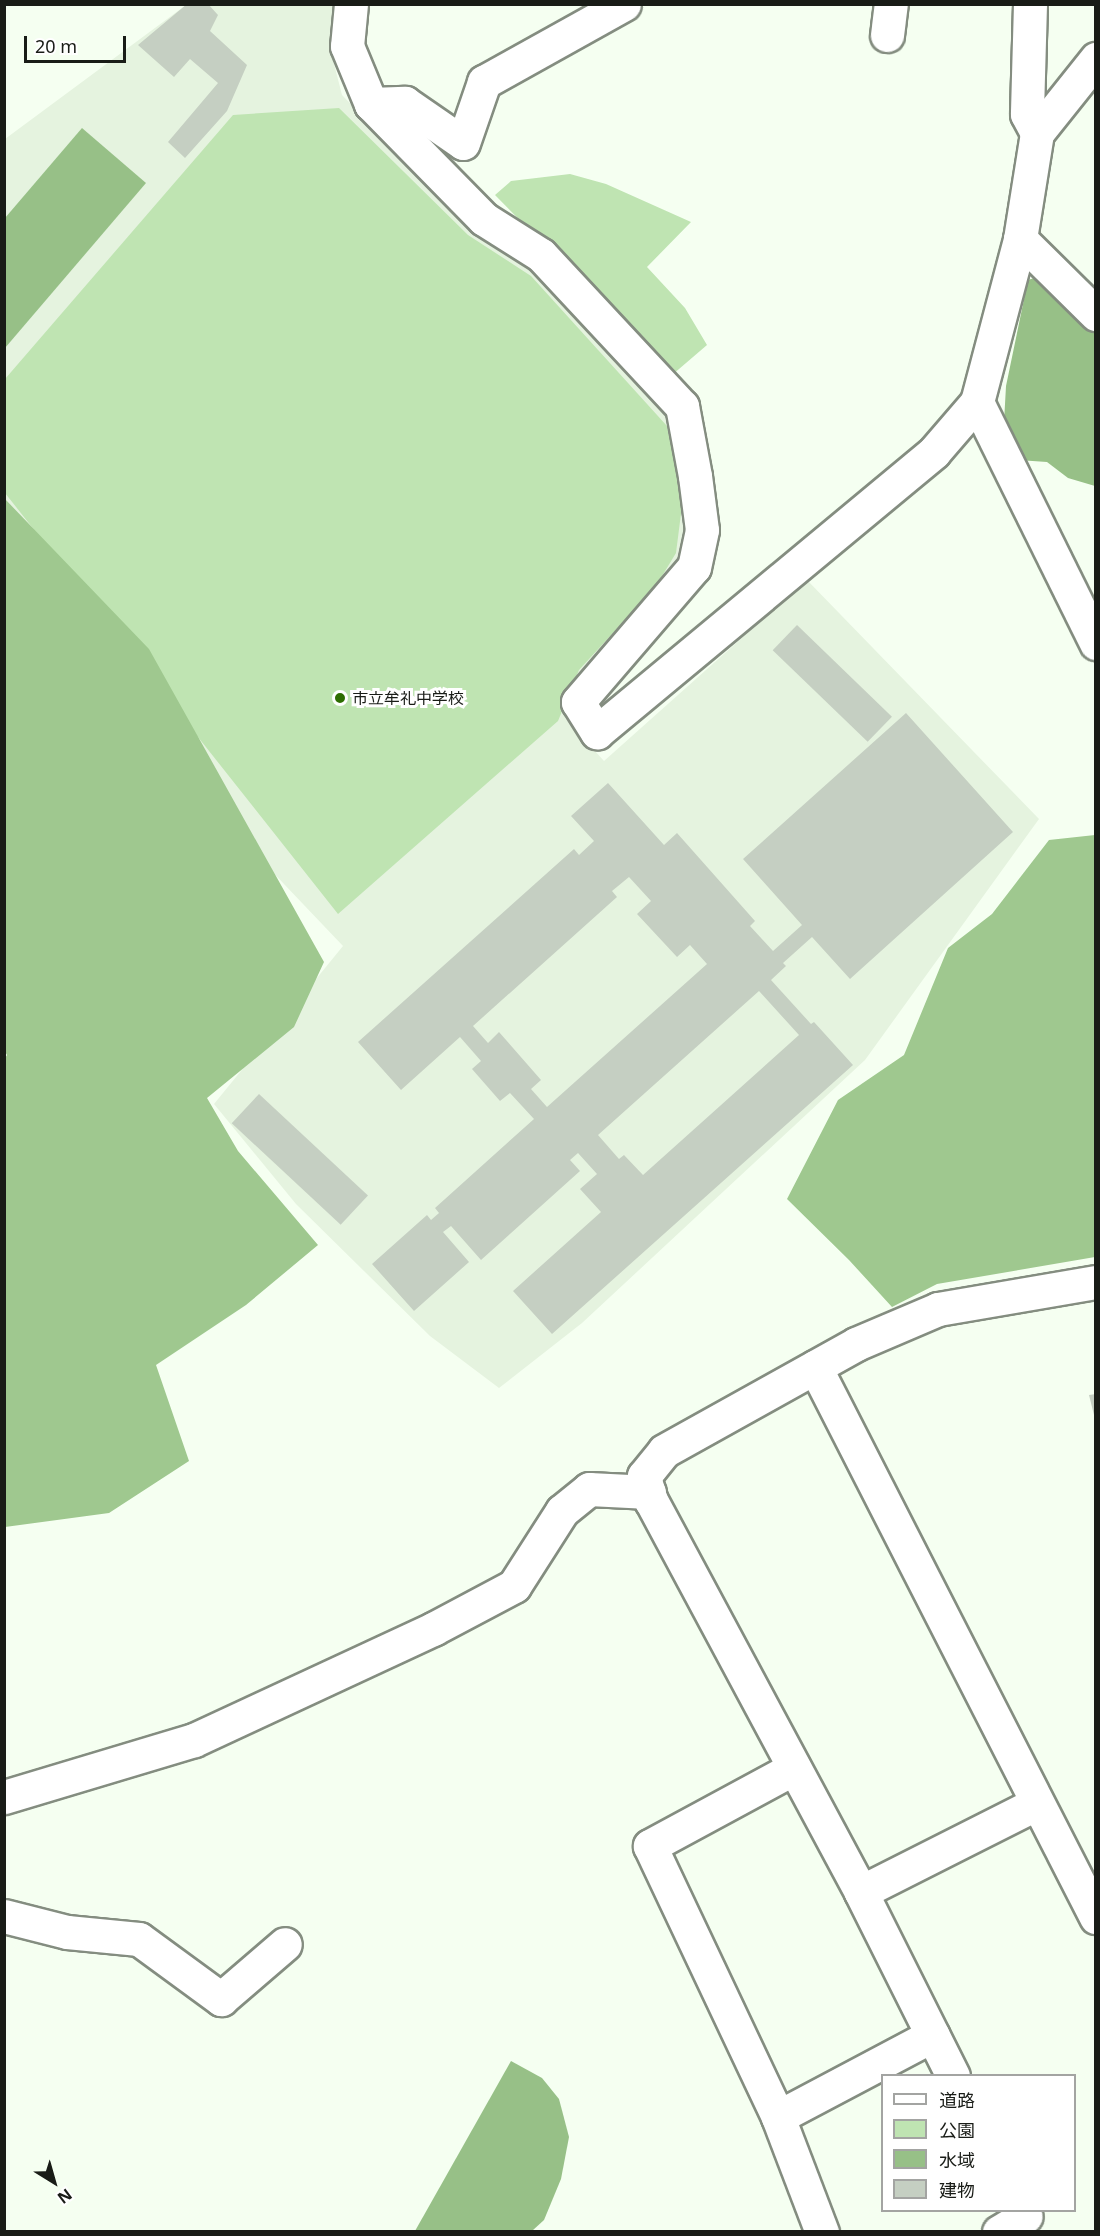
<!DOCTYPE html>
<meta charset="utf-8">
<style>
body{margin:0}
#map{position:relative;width:1100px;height:2236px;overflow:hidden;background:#f5fff1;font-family:"Noto Sans","Noto Sans JP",sans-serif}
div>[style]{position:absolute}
.built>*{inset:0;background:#e5f3df}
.green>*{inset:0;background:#bfe4b2}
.forest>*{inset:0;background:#9fc88f}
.water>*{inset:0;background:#97c087}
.building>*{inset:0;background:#c5cfc2;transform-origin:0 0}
.roads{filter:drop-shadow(2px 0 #848d80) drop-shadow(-2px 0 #848d80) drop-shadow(0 2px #848d80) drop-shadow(0 -2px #848d80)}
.minor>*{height:33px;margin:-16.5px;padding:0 16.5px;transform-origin:16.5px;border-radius:16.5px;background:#fff}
.dots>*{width:16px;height:16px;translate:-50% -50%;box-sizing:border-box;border:3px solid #fff;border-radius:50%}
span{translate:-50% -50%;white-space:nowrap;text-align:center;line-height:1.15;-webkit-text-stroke:6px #fff;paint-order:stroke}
.poi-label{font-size:16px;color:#191c17}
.left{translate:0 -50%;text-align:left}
.frame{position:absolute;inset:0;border:6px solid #191c17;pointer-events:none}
.legend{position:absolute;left:881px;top:2074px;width:195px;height:138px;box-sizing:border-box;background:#fff;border:2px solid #a3a4a2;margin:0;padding:8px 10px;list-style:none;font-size:18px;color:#191c17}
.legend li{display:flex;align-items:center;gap:12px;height:30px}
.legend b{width:30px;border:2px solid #a3a4a2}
.north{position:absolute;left:24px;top:2152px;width:60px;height:60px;-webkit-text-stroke:4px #fff;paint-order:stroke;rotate:143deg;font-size:16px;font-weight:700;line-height:24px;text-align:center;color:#191c17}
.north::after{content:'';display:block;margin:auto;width:21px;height:27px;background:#191c17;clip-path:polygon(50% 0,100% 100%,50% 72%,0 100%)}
.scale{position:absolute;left:24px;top:36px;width:102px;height:27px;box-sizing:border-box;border:3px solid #191c17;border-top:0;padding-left:8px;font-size:18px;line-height:21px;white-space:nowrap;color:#191c17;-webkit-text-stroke:4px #fff;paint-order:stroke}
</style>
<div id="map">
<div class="built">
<i style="clip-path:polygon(186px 5px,337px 5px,332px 56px,342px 95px,471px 228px,536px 270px,673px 422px,688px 550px,582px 678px,565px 718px,604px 761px,807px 580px,1039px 819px,865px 1060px,582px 1323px,499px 1388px,430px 1336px,296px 1204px,214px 1104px,343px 946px,5px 591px,5px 139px)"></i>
</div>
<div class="green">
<i style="clip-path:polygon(339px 108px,468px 235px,531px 276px,667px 426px,683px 498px,676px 553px,656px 586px,579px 670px,558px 721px,338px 914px,5px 493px,5px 379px,233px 115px)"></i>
<i style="clip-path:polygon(570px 174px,606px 184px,691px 222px,647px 267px,685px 308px,707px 345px,672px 375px,495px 195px,511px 181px)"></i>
</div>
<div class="forest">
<i style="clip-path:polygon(5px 499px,149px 649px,324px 962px,294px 1027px,207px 1098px,238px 1151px,318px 1245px,246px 1305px,156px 1365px,189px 1461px,109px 1513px,5px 1527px,4px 1060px,7px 1055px,4px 1050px)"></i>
<i style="clip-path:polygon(1095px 835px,1095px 1257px,937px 1284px,892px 1307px,849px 1260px,787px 1199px,838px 1100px,904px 1055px,948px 948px,992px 914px,1049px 840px)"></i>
</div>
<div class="water">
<i style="clip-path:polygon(82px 128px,146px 183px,5px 348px,5px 218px)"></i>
<i style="clip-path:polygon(1037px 277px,1095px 331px,1095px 486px,1068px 478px,1047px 462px,1018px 460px,1004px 422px,1006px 386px,1028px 280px)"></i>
<i style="clip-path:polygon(511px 2061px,542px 2078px,559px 2099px,569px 2137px,561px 2179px,544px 2220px,532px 2231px,415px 2231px)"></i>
</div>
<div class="building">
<i style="clip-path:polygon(187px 4px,208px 4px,218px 15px,210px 31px,247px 65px,227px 111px,185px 158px,168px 142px,218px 83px,190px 59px,174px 77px,138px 45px)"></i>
<i style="left:797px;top:625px;width:132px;height:35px;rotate:44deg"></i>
<i style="clip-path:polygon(evenodd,906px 713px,1013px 832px,850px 979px,812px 937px,783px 963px,786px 966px,771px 980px,811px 1024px,814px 1022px,853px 1065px,552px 1334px,513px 1291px,601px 1212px,580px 1189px,597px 1174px,578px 1153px,570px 1160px,580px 1171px,481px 1260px,451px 1226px,443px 1232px,469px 1262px,414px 1311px,372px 1264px,427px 1215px,431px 1220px,439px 1213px,435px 1208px,534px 1119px,510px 1093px,500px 1101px,472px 1069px,481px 1061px,460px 1037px,401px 1090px,358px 1042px,574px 849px,579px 855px,594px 841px,571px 816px,608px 783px,664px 845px,677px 833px,755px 921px,750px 926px,773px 951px,802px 925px,743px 859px,906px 713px,629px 877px,651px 901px,637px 914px,677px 957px,690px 945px,707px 964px,547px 1107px,531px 1089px,541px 1080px,499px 1032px,488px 1043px,473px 1026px,617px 897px,612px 891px,629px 877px,906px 713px,759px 991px,799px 1035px,643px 1175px,624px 1155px,619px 1159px,598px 1135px,759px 991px)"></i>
<i style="left:259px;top:1094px;width:149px;height:40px;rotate:43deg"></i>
<i style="clip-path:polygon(1096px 1394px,1096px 1419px,1095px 1419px,1089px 1395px)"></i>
</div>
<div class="roads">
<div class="minor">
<i style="left:351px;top:4px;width:42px;rotate:95.4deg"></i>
<i style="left:347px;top:46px;width:63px;rotate:67.5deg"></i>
<i style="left:371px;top:104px;width:161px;rotate:45.5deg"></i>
<i style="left:484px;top:219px;width:67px;rotate:32.3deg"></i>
<i style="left:541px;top:255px;width:207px;rotate:47deg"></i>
<i style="left:682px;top:406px;width:71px;rotate:79.5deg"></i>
<i style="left:695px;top:476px;width:54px;rotate:82.6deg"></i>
<i style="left:702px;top:530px;width:38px;rotate:102deg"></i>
<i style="left:694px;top:567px;width:178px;rotate:130.7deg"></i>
<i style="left:578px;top:702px;width:36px;rotate:58deg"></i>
<i style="left:597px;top:732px;width:438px;rotate:-39.7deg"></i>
<i style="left:934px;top:452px;width:66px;rotate:-49.3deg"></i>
<i style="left:977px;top:402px;width:169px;rotate:-75.2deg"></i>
<i style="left:1020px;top:239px;width:107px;rotate:-80.9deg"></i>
<i style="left:1037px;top:133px;width:95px;rotate:-51.4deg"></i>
<i style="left:1030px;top:4px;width:110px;rotate:91.6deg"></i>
<i style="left:1027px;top:114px;width:21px;rotate:62deg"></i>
<i style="left:887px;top:35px;width:31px;rotate:-83deg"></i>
<i style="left:371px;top:104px;width:34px;rotate:-2deg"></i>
<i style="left:405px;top:103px;width:70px;rotate:34.6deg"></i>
<i style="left:463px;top:143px;width:65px;rotate:-71deg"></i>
<i style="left:484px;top:82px;width:160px;rotate:-29.1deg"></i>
<i style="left:1020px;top:239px;width:107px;rotate:44.6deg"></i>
<i style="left:977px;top:402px;width:269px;rotate:63.7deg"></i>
<i style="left:815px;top:1367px;width:618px;rotate:62.94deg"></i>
<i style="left:794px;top:1768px;width:164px;rotate:151.6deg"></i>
<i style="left:650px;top:1846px;width:300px;rotate:64.7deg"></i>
<i style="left:778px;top:2117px;width:123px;rotate:69.1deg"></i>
<i style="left:4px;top:1797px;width:198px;rotate:-16.7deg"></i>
<i style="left:194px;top:1740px;width:264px;rotate:-24.9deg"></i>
<i style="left:433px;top:1629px;width:92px;rotate:-28deg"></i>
<i style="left:514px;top:1586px;width:89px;rotate:-57.4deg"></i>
<i style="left:562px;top:1511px;width:35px;rotate:-39deg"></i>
<i style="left:589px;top:1489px;width:60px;rotate:2.9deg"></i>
<i style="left:861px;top:1892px;width:197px;rotate:-26.8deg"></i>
<i style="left:4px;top:1916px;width:65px;rotate:14.3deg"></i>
<i style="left:67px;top:1932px;width:72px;rotate:5.6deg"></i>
<i style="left:139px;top:1939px;width:102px;rotate:36.2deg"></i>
<i style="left:221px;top:1999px;width:84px;rotate:-40.7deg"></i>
<i style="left:953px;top:2076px;width:206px;rotate:-116.6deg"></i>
<i style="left:861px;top:1892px;width:444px;rotate:-118.2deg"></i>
<i style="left:651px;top:1501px;width:26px;rotate:-106deg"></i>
<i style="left:644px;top:1476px;width:32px;rotate:-51deg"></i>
<i style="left:664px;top:1451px;width:220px;rotate:-29.1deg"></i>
<i style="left:856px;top:1344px;width:89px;rotate:-23.1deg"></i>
<i style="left:938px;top:1309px;width:160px;rotate:-9.7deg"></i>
<i style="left:778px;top:2117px;width:175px;rotate:-27.9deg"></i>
<i style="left:999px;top:2232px;width:31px;rotate:-31deg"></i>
</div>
</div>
<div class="dots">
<i style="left:340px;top:698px;background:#2d6d01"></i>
</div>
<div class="poi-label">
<span class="left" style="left:352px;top:698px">市立牟礼中学校</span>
</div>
<div class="frame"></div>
<ul class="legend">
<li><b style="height:8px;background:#fff"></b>道路</li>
<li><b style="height:16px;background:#bfe4b2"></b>公園</li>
<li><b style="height:16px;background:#97c087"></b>水域</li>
<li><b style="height:16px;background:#c5cfc2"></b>建物</li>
</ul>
<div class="north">N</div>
<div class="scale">20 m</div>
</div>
